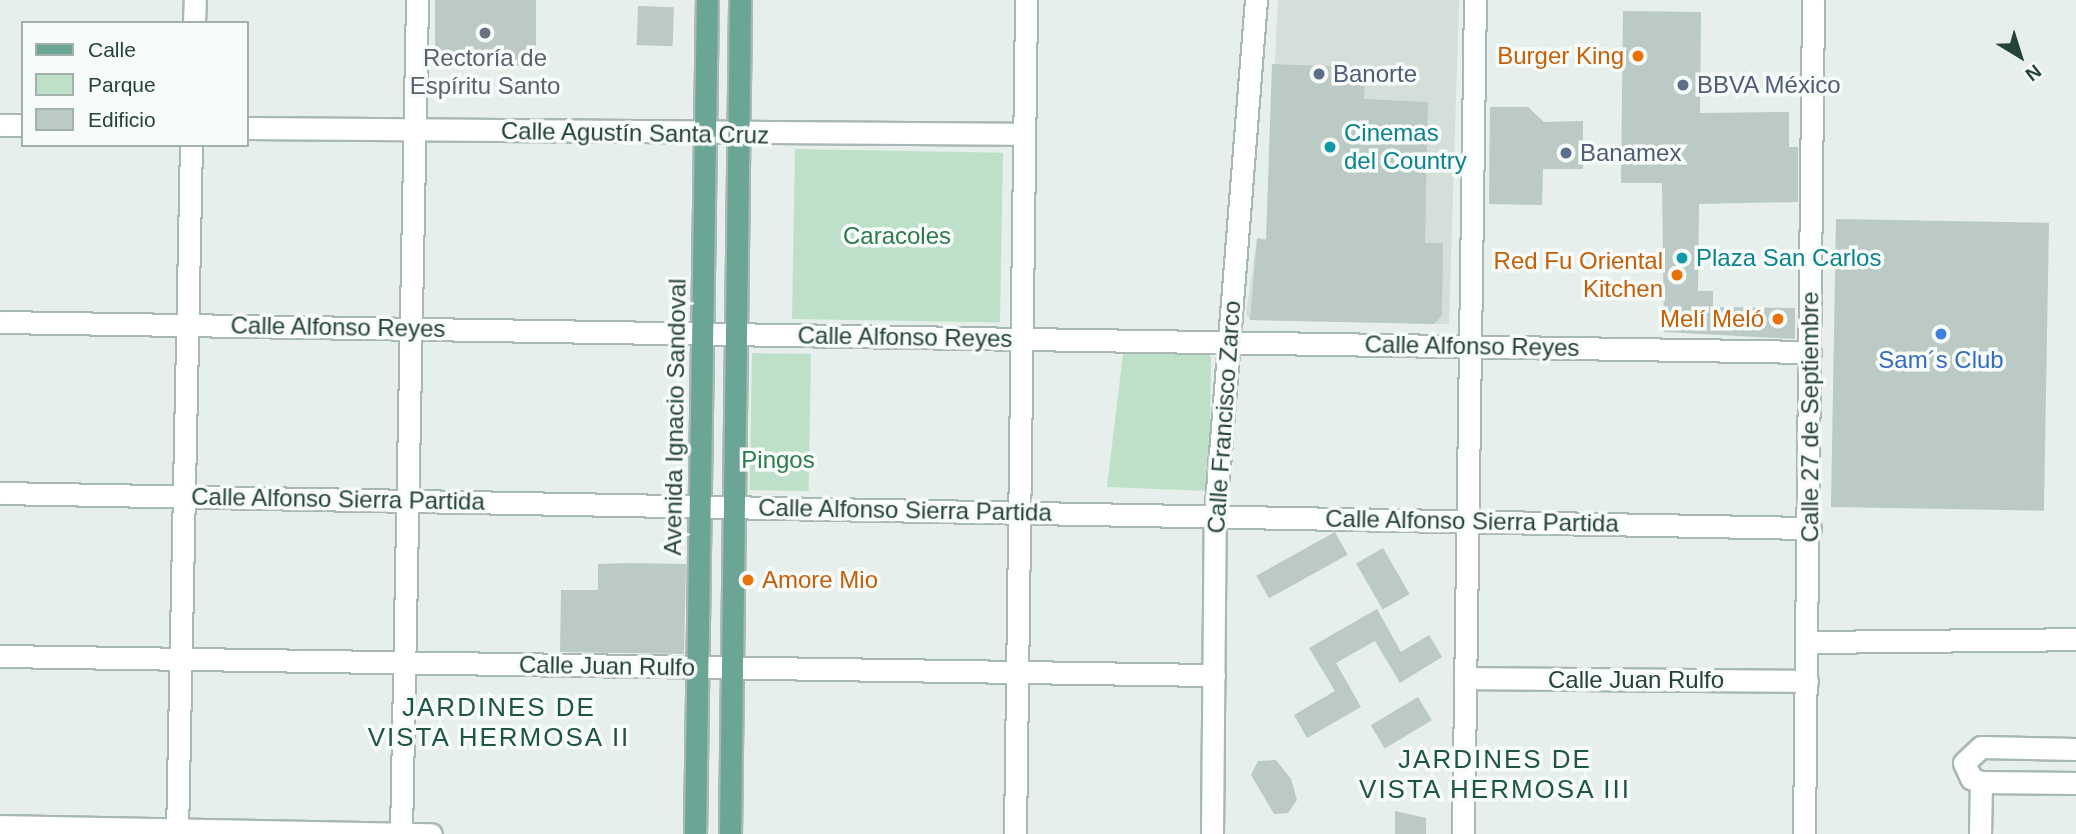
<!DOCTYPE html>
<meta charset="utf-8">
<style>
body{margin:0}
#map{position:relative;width:2076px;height:834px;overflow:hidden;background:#e6efeb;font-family:Arial,sans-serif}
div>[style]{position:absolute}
.built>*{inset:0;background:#d4dfda}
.green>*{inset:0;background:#bfe0c8;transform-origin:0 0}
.building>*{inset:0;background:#bbcac4;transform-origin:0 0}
.roads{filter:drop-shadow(2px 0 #a8b8b2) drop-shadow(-2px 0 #a8b8b2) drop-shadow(0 2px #a8b8b2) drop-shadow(0 -2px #a8b8b2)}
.minor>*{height:21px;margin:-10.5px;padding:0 10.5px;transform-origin:10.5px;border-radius:10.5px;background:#fff}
.major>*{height:21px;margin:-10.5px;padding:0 10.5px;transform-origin:10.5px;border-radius:10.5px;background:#6aa596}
.dots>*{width:19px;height:19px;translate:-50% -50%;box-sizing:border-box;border:4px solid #f7fbf9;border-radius:50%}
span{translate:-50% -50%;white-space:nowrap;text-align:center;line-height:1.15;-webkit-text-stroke:7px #f7fbf9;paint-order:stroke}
.food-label{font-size:24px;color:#c56008}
.right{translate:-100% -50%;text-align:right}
.left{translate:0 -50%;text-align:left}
.worship-label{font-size:24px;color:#5b616d}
.service-label{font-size:24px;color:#4e5e75}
.street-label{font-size:24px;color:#24423a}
.culture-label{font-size:24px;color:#0d838f}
.park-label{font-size:24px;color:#2d7a4b}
.shop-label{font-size:24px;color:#366cbe}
.neighbourhood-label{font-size:26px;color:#1f5548;letter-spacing:2px}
.legend{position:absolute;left:21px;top:21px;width:228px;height:126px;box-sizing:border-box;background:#f7fbf9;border:2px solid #a3b1ad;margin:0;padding:9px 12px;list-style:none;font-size:21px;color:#24423a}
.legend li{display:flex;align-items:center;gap:14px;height:35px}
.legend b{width:35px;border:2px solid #a3b1ad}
.north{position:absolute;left:1985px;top:21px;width:70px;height:70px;-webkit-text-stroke:5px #f7fbf9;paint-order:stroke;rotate:142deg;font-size:19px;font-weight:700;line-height:28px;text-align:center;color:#24423a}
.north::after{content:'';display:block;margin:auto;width:24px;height:32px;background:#24423a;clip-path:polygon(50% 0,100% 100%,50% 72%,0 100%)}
</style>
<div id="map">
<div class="built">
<i style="clip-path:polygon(1278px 0,1459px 0,1449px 324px,1250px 320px,1246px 314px,1257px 238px,1266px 239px)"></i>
</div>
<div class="green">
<i style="left:795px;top:149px;width:208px;height:170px;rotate:1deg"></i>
<i style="clip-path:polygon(1124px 346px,1204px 349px,1211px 357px,1209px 491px,1107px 487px)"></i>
<i style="left:752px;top:353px;width:59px;height:137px;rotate:1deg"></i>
</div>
<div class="building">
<i style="left:435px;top:0;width:101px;height:66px"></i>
<i style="left:638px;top:6px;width:36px;height:39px;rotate:2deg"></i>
<i style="clip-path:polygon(1623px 11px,1701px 12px,1700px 113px,1789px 112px,1789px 147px,1798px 147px,1798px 202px,1699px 204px,1698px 291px,1713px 291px,1713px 307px,1795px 308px,1795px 339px,1664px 332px,1662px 183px,1621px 183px)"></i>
<i style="clip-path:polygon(1272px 64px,1354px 67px,1365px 77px,1364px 99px,1428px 102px,1425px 243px,1443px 243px,1442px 315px,1434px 324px,1250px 320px,1257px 238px,1266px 240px)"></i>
<i style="clip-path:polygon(1490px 107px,1528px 107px,1544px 122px,1583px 121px,1583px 169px,1543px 169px,1542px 205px,1489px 204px)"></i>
<i style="left:1836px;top:219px;width:213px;height:288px;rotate:1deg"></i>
<i style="left:1335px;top:532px;width:26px;height:90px;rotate:61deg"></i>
<i style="left:1383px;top:548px;width:53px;height:31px;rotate:60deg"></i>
<i style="clip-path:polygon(629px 563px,686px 564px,684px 654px,560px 652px,561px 590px,598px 590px,598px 564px)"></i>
<i style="clip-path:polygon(1377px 609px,1401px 652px,1429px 635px,1442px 657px,1400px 683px,1375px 641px,1336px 663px,1361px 707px,1307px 738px,1294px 715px,1335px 691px,1309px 648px)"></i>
<i style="left:1418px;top:697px;width:27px;height:55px;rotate:59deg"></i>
<i style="clip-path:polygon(1276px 760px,1291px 779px,1297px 800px,1288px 813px,1274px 814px,1251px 775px,1258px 761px)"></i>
<i style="clip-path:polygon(1395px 811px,1426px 818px,1426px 834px,1395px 834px)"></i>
</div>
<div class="roads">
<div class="minor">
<i style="left:194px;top:23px;width:23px;rotate:-88deg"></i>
<i style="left:0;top:125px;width:23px"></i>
<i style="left:247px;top:128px;width:777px;rotate:0.44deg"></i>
<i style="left:0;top:322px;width:1810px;rotate:0.95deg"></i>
<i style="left:0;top:493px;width:1810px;rotate:1.11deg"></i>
<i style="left:1808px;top:642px;width:268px;rotate:-0.6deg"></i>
<i style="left:0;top:656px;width:1214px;rotate:0.9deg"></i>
<i style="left:1465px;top:678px;width:342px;rotate:0.5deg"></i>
<i style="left:2076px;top:749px;width:95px;rotate:-178.8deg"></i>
<i style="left:1981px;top:747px;width:23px;rotate:137deg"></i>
<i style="left:1964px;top:763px;width:17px;rotate:65deg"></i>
<i style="left:1971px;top:778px;width:11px;rotate:22deg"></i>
<i style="left:1981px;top:782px;width:95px;rotate:0.6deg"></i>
<i style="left:0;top:826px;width:431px;rotate:1.1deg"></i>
<i style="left:177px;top:834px;width:689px;rotate:-88.84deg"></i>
<i style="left:401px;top:834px;width:834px;rotate:-88.9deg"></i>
<i style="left:1015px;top:834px;width:834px;rotate:-89.24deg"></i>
<i style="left:1212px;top:834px;width:318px;rotate:-89.5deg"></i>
<i style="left:1215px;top:516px;width:518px;rotate:-85.46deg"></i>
<i style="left:1463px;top:834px;width:834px;rotate:-89.18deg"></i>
<i style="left:1804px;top:834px;width:834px;rotate:-89.38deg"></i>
<i style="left:1980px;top:834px;width:52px;rotate:-88.9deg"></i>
</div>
<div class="major">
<i style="left:695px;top:834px;width:834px;rotate:-89.18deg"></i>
<i style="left:730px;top:834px;width:834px;rotate:-89.31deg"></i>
</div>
</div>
<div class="dots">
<i style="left:485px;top:33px;background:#6b7280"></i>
<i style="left:1638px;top:56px;background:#e8710a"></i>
<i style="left:1319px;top:74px;background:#5c6f8a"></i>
<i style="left:1683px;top:85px;background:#5c6f8a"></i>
<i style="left:1330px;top:147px;background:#0f9aa8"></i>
<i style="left:1566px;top:153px;background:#5c6f8a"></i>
<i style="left:1682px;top:258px;background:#0f9aa8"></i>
<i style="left:1677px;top:275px;background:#e8710a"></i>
<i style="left:1778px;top:319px;background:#e8710a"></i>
<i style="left:1941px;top:334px;background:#3f7fe0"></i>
<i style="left:748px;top:580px;background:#e8710a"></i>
</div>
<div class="food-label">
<span class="right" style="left:1624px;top:56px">Burger King</span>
<span class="right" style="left:1663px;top:275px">Red Fu Oriental<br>Kitchen</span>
<span class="right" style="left:1764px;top:319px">Melí Meló</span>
<span class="left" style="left:762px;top:580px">Amore Mio</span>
</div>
<div class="worship-label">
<span style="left:485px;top:72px">Rectoría de<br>Espíritu Santo</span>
</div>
<div class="service-label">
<span class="left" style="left:1333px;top:74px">Banorte</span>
<span class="left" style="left:1697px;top:85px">BBVA México</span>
<span class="left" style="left:1580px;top:153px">Banamex</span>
</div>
<div class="street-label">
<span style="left:635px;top:133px;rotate:1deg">Calle Agustín Santa Cruz</span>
<span style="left:338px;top:327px;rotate:1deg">Calle Alfonso Reyes</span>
<span style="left:905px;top:337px;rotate:1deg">Calle Alfonso Reyes</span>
<span style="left:1472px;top:346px;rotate:1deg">Calle Alfonso Reyes</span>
<span style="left:675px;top:417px;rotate:-89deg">Avenida Ignacio Sandoval</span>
<span style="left:1224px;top:417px;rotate:-86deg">Calle Francisco Zarco</span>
<span style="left:1810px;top:417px;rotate:-90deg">Calle 27 de Septiembre</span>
<span style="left:338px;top:499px;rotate:1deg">Calle Alfonso Sierra Partida</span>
<span style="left:905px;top:510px;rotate:1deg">Calle Alfonso Sierra Partida</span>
<span style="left:1472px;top:521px;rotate:1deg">Calle Alfonso Sierra Partida</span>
<span style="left:607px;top:666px;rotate:1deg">Calle Juan Rulfo</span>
<span style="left:1636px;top:680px">Calle Juan Rulfo</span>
</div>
<div class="culture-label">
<span class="left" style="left:1344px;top:147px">Cinemas<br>del Country</span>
<span class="left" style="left:1696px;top:258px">Plaza San Carlos</span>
</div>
<div class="park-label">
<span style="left:897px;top:236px">Caracoles</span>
<span style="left:778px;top:460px">Pingos</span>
</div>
<div class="shop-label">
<span style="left:1941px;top:360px">Sam´s Club</span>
</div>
<div class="neighbourhood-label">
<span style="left:499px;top:723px">JARDINES DE<br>VISTA HERMOSA II</span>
<span style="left:1495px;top:775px">JARDINES DE<br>VISTA HERMOSA III</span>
</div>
<ul class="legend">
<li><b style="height:9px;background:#6aa596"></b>Calle</li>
<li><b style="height:19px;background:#bfe0c8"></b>Parque</li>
<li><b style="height:19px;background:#bbcac4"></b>Edificio</li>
</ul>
<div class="north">N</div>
</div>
